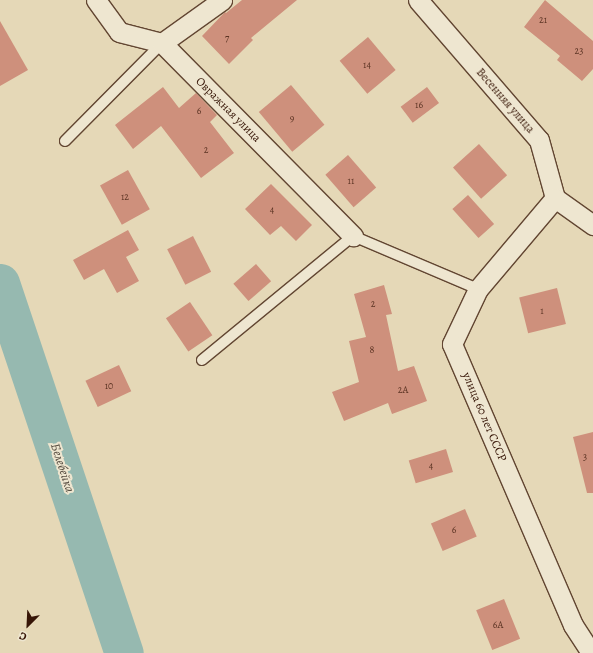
<!DOCTYPE html>
<meta charset="utf-8">
<style>
body{margin:0}
#map{position:relative;width:593px;height:653px;overflow:hidden;background:#e5d8b7;font-family:Alegreya,serif}
div>[style]{position:absolute}
.river>*{height:39px;margin:-19.5px;padding:0 19.5px;transform-origin:19.5px;border-radius:19.5px;background:#96b9b0}
.building>*{inset:0;background:#ce907c;transform-origin:0 0}
.roads{filter:drop-shadow(1px 0 #624632) drop-shadow(-1px 0 #624632) drop-shadow(0 1px #624632) drop-shadow(0 -1px #624632)}
.service>*{height:10px;margin:-5px;padding:0 5px;transform-origin:5px;border-radius:5px;background:#eee6d0}
.minor>*{height:19px;margin:-9.5px;padding:0 9.5px;transform-origin:9.5px;border-radius:9.5px;background:#eee6d0}
span{translate:-50% -50%;white-space:nowrap;text-align:center;line-height:1.15;-webkit-text-stroke:4px #eee6d0;paint-order:stroke}
.number-label{font-size:10px;color:#5c3424}
.number-label span{-webkit-text-stroke-width:0}
.street-label{font-size:12px;color:#361506}
.water-label{font-size:13px;color:#584e42;font-style:italic}
.north{position:absolute;left:8px;top:605px;width:40px;height:40px;-webkit-text-stroke:3px #eee6d0;paint-order:stroke;rotate:204deg;font-size:11px;font-weight:700;line-height:16px;text-align:center;color:#361506}
.north::after{content:'';display:block;margin:auto;width:14px;height:18px;background:#361506;clip-path:polygon(50% 0,100% 100%,50% 72%,0 100%)}
</style>
<div id="map">
<div class="river">
<i style="left:0;top:283px;width:390px;rotate:71.5deg"></i>
</div>
<div class="building">
<i style="clip-path:polygon(242px 0,297px 0,251px 38px,253px 40px,229px 64px,202px 36px,225px 12px,226px 13px)"></i>
<i style="clip-path:polygon(545px 0,593px 41px,593px 69px,582px 81px,557px 60px,560px 56px,524px 27px)"></i>
<i style="clip-path:polygon(0 21px,28px 70px,0 86px)"></i>
<i style="left:368px;top:37px;width:43px;height:37px;rotate:50deg"></i>
<i style="left:291px;top:85px;width:52px;height:42px;rotate:50deg"></i>
<i style="clip-path:polygon(163px 87px,179px 108px,196px 93px,217px 115px,210px 122px,234px 153px,201px 178px,161px 126px,133px 149px,115px 125px)"></i>
<i style="left:427px;top:87px;width:20px;height:33px;rotate:53deg"></i>
<i style="left:479px;top:144px;width:42px;height:35px;rotate:48deg"></i>
<i style="left:348px;top:155px;width:43px;height:30px;rotate:49deg"></i>
<i style="left:128px;top:170px;width:45px;height:32px;rotate:61deg"></i>
<i style="clip-path:polygon(271px 184px,312px 225px,296px 241px,281px 226px,270px 235px,245px 209px)"></i>
<i style="left:468px;top:195px;width:39px;height:21px;rotate:48deg"></i>
<i style="clip-path:polygon(128px 230px,139px 250px,126px 257px,139px 281px,117px 293px,104px 269px,84px 280px,73px 260px)"></i>
<i style="left:193px;top:236px;width:40px;height:29px;rotate:63deg"></i>
<i style="left:256px;top:264px;width:23px;height:30px;rotate:49deg"></i>
<i style="clip-path:polygon(384px 285px,392px 314px,386px 315px,398px 371px,414px 366px,427px 401px,392px 414px,388px 403px,344px 421px,332px 392px,359px 382px,349px 341px,366px 337px,354px 294px)"></i>
<i style="left:557px;top:288px;width:37px;height:39px;rotate:76deg"></i>
<i style="left:190px;top:302px;width:40px;height:29px;rotate:56deg"></i>
<i style="left:119px;top:365px;width:29px;height:37px;rotate:65deg"></i>
<i style="clip-path:polygon(593px 432px,593px 493px,587px 493px,573px 437px)"></i>
<i style="left:446px;top:449px;width:24px;height:39px;rotate:73deg"></i>
<i style="left:465px;top:509px;width:30px;height:37px;rotate:67deg"></i>
<i style="left:504px;top:599px;width:43px;height:30px;rotate:68deg"></i>
</div>
<div class="roads">
<div class="service">
<i style="left:65px;top:141px;width:138px;rotate:-45.3deg"></i>
<i style="left:202px;top:360px;width:195px;rotate:-39.4deg"></i>
<i style="left:353px;top:236px;width:136px;rotate:23deg"></i>
</div>
<div class="minor">
<i style="left:96px;top:0;width:39px;rotate:54deg"></i>
<i style="left:119px;top:32px;width:44px;rotate:14.3deg"></i>
<i style="left:162px;top:43px;width:272px;rotate:45.3deg"></i>
<i style="left:418px;top:0;width:185px;rotate:49.2deg"></i>
<i style="left:539px;top:140px;width:60px;rotate:74.6deg"></i>
<i style="left:555px;top:198px;width:47px;rotate:35.4deg"></i>
<i style="left:162px;top:43px;width:74px;rotate:-35.6deg"></i>
<i style="left:555px;top:198px;width:119px;rotate:130.2deg"></i>
<i style="left:478px;top:289px;width:61px;rotate:115.3deg"></i>
<i style="left:452px;top:344px;width:306px;rotate:66.7deg"></i>
<i style="left:573px;top:625px;width:33px;rotate:57deg"></i>
</div>
</div>
<div class="number-label">
<span style="left:543px;top:20px">21</span>
<span style="left:227px;top:38px">7</span>
<span style="left:579px;top:51px">23</span>
<span style="left:367px;top:65px">14</span>
<span style="left:419px;top:105px">16</span>
<span style="left:199px;top:111px">6</span>
<span style="left:292px;top:118px">9</span>
<span style="left:206px;top:150px">2</span>
<span style="left:351px;top:181px">11</span>
<span style="left:125px;top:197px">12</span>
<span style="left:272px;top:210px">4</span>
<span style="left:373px;top:304px">2</span>
<span style="left:542px;top:311px">1</span>
<span style="left:372px;top:350px">8</span>
<span style="left:109px;top:386px">10</span>
<span style="left:403px;top:390px">2А</span>
<span style="left:585px;top:457px">3</span>
<span style="left:431px;top:466px">4</span>
<span style="left:454px;top:530px">6</span>
<span style="left:498px;top:625px">6А</span>
</div>
<div class="street-label">
<span style="left:505px;top:101px;rotate:49deg">Весенняя улица</span>
<span style="left:228px;top:110px;rotate:45deg">Овражная улица</span>
<span style="left:484px;top:417px;rotate:67deg">улица 60 лет СССР</span>
</div>
<div class="water-label">
<span style="left:62px;top:468px;rotate:72deg">Белебейка</span>
</div>
<div class="north">С</div>
</div>
